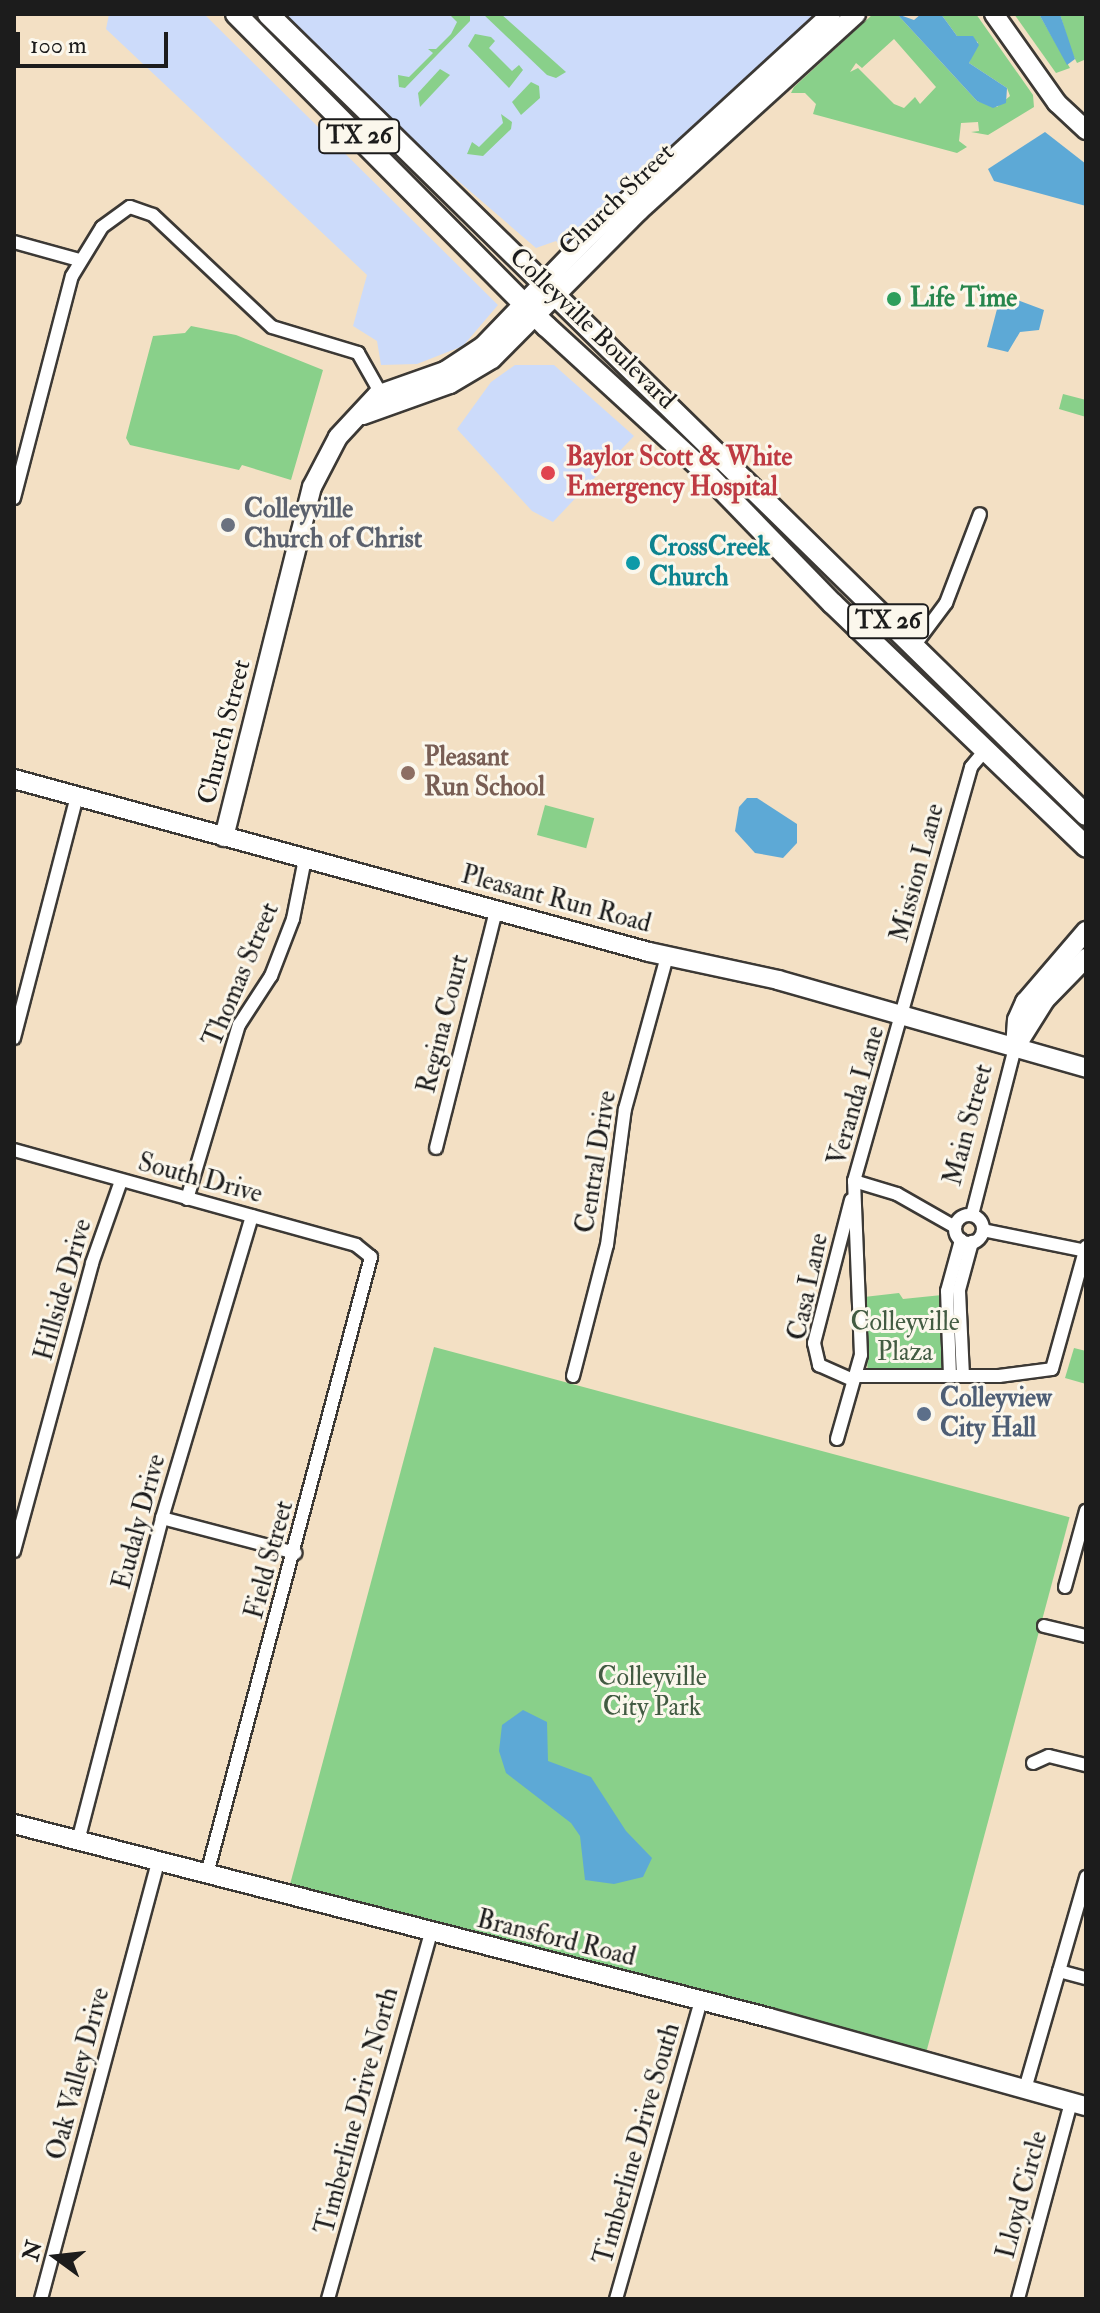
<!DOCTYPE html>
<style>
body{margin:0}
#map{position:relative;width:1100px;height:2313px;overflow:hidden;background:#f3e0c4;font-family:"IM FELL Double Pica",serif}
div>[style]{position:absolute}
.built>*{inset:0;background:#ccdbfa}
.green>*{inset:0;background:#89d08a;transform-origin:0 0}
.water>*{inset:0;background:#5da9d6}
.roads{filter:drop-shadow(2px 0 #3c3935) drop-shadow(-2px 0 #3c3935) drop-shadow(0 2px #3c3935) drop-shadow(0 -2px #3c3935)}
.street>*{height:12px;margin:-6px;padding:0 6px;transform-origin:6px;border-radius:6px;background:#fff}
.street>.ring{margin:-6px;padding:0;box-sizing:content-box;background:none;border:12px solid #fff;border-radius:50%}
.secondary>*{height:18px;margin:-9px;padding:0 9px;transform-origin:9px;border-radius:9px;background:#fff}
.primary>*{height:20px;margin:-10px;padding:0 10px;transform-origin:10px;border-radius:10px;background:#fff}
.dots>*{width:22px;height:22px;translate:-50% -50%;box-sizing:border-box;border:4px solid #fbf7ec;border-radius:50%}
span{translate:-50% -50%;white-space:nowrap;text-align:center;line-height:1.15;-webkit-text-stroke:6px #fbf7ec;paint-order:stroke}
.shield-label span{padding:2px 6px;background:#fbf7ec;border:2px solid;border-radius:6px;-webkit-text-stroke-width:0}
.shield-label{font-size:24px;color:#1c1c1c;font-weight:700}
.street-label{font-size:26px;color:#1c1c1c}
.leisure-label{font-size:26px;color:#27864d;font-weight:700}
.left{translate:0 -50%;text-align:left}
.health-label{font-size:26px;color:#be3a42;font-weight:700}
.worship-label{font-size:26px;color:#5b616d;font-weight:700}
.culture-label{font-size:26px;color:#0d838f;font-weight:700}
.education-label{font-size:26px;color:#785e54;font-weight:700}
.park-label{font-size:26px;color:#425b42}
.service-label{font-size:26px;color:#4e5e75;font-weight:700}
.frame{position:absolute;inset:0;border:16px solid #1c1c1c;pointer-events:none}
.north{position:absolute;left:16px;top:2217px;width:80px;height:80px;-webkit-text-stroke:6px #fbf7ec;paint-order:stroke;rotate:285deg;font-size:22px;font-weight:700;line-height:32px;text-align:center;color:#1c1c1c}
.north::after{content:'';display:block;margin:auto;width:28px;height:36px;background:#1c1c1c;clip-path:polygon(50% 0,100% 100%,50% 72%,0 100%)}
.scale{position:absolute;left:16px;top:32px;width:152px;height:36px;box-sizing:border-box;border:4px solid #1c1c1c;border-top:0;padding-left:10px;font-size:24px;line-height:28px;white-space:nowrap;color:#1c1c1c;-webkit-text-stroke:6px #fbf7ec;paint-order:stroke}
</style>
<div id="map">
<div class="built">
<i style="clip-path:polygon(109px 14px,204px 14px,498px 305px,463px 346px,417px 364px,381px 365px,377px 341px,353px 326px,367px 275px,106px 29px)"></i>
<i style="clip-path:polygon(282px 14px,816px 14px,561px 247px,556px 241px,536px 248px,392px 124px)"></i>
<i style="clip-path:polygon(515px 365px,554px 365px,634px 436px,553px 522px,532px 511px,457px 429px,491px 382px)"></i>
</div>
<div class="green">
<i style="clip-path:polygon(449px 14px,470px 14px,470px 21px,405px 88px,399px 87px,398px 75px,409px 77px,433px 53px,428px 49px,436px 49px,451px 34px,457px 22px)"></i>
<i style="clip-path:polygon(483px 14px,501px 14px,566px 72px,556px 78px,547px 75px)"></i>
<i style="clip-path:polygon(evenodd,873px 14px,897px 14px,977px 101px,997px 107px,1010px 96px,1007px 88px,969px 63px,978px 42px,957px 36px,941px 14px,976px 14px,1033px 95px,1034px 107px,988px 135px,971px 132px,979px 131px,978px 122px,961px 123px,959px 141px,967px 147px,957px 153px,813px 114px,816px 104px,805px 93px,791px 93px,794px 87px,873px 14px,894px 39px,936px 87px,920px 104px,915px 97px,904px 108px,894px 104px,858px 68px,850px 72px,856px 63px,862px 68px,894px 39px)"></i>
<i style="clip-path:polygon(1014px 14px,1039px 14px,1070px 68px,1056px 73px)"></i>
<i style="clip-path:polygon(1060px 14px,1086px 14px,1084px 60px,1077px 63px,1071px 51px)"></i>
<i style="clip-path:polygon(475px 34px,491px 37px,495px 41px,489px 48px,512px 71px,519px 65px,523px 70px,509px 88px,468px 46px)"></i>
<i style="clip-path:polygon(440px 69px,450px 75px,420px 107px,418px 93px)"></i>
<i style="clip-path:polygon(531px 82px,539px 86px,540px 98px,521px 115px,512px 102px)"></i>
<i style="clip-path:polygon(501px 114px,512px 122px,511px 129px,483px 156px,467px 154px,472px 142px,479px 147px,503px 123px)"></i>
<i style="clip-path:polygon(191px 326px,236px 335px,323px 370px,291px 480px,242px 465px,239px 470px,130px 445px,126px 438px,153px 336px,185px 333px)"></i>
<i style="clip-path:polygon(1063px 394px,1086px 400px,1086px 417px,1059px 409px)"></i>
<i style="left:545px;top:805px;width:51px;height:31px;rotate:15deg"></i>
<i style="clip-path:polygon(899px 1293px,903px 1299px,942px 1295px,944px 1376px,868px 1378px,864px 1297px)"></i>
<i style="left:434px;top:1347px;width:658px;height:558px;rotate:15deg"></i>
<i style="clip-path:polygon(1074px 1348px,1086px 1351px,1086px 1384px,1065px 1378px)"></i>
</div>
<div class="water">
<i style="clip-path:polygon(897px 14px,914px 20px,921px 14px,941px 14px,957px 36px,973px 36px,979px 45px,969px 63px,1007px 88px,1006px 103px,993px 108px,977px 101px)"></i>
<i style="clip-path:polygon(1039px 14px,1060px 14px,1075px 59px,1067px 65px)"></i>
<i style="clip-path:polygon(1045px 132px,1086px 164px,1086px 206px,994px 181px,988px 169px)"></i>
<i style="clip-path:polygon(1001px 294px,1044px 310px,1039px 330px,1020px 332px,1008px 352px,987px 347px)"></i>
<i style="clip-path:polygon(747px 798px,757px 798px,797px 824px,797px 843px,783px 858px,755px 853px,735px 831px,739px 807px)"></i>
<i style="clip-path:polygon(523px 1710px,547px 1722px,548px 1761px,591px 1777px,626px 1831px,652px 1858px,643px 1877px,614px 1884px,585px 1880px,580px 1836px,571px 1823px,506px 1773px,499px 1751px,502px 1725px)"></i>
</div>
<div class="roads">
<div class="street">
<i style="left:14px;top:242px;width:67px;rotate:15.5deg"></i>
<i style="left:14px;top:498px;width:229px;rotate:-75.4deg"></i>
<i style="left:72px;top:276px;width:57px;rotate:-58.5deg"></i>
<i style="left:102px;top:227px;width:34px;rotate:-36deg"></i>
<i style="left:130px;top:207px;width:24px;rotate:19deg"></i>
<i style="left:153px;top:215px;width:163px;rotate:43.3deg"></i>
<i style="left:272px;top:327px;width:90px;rotate:16.8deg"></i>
<i style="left:358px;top:353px;width:53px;rotate:60.5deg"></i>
<i style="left:914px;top:646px;width:54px;rotate:-53.3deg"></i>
<i style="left:946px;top:603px;width:95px;rotate:-69.1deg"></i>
<i style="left:14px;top:1038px;width:250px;rotate:-75.4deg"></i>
<i style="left:436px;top:1148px;width:244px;rotate:-75.8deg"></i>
<i style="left:14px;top:1150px;width:355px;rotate:15.5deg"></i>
<i style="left:356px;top:1245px;width:19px;rotate:39deg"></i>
<i style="left:371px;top:1257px;width:638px;rotate:104.89deg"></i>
<i style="left:854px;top:1181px;width:45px;rotate:16.8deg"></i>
<i style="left:897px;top:1194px;width:67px;rotate:29.6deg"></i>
<i style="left:187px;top:1199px;width:182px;rotate:-73.4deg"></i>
<i style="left:239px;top:1025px;width:59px;rotate:-56.9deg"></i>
<i style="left:271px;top:976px;width:61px;rotate:-68.9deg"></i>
<i style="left:293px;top:919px;width:61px;rotate:-78.7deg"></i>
<i style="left:851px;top:1200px;width:148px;rotate:104.5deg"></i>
<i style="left:814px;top:1343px;width:23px;rotate:77deg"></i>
<i style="left:819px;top:1365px;width:37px;rotate:24deg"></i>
<i style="left:972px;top:1215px;width:172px;rotate:-75.6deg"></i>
<i class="ring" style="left:955px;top:1215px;width:16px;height:16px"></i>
<i style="left:983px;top:1230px;width:105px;rotate:11.5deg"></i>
<i style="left:573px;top:1376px;width:135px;rotate:-75.5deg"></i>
<i style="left:607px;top:1245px;width:137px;rotate:-82.5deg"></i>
<i style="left:625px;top:1109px;width:159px;rotate:-74.6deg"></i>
<i style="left:855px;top:1376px;width:144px"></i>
<i style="left:999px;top:1376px;width:53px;rotate:-7.5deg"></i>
<i style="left:1052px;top:1369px;width:127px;rotate:-74.4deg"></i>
<i style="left:950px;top:1376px;width:85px;rotate:-92deg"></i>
<i style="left:947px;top:1291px;width:53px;rotate:-74.6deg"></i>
<i style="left:963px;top:1376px;width:86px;rotate:-92.7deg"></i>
<i style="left:959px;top:1290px;width:50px;rotate:-74.8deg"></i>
<i style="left:837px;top:1439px;width:87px;rotate:-74.1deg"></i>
<i style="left:861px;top:1355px;width:174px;rotate:-92.3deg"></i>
<i style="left:854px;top:1181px;width:430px;rotate:-74.2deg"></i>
<i style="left:971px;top:767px;width:25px;rotate:-50deg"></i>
<i style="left:162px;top:1518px;width:138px;rotate:14.7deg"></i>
<i style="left:14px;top:1551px;width:298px;rotate:-74.8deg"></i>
<i style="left:92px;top:1263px;width:87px;rotate:-70.5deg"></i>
<i style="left:1065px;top:1587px;width:79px;rotate:-74.6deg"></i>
<i style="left:1044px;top:1626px;width:43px;rotate:13.4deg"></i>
<i style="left:1033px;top:1763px;width:17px;rotate:-24deg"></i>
<i style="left:1049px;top:1756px;width:38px;rotate:14deg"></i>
<i style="left:78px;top:1841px;width:334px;rotate:-75.4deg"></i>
<i style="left:162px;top:1518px;width:315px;rotate:-73.4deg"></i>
<i style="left:1059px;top:1971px;width:28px;rotate:15deg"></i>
<i style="left:1025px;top:2089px;width:221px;rotate:-73.9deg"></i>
<i style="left:41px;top:2299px;width:453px;rotate:-75deg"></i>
<i style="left:328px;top:2299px;width:378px;rotate:-74.3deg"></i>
<i style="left:616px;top:2299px;width:310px;rotate:-74.1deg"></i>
<i style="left:1018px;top:2299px;width:204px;rotate:-74.9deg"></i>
</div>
<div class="secondary">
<i style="left:994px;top:14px;width:109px;rotate:54.7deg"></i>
<i style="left:1057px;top:103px;width:40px;rotate:43deg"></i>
<i style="left:363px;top:415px;width:92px;rotate:-19.6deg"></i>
<i style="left:450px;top:384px;width:49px;rotate:-30.8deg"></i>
<i style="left:492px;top:359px;width:209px;rotate:-45.2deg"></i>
<i style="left:639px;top:211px;width:293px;rotate:-42.2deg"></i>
<i style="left:14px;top:779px;width:658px;rotate:15.24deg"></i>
<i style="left:649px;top:952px;width:132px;rotate:12.2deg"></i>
<i style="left:778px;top:980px;width:320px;rotate:15.9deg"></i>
<i style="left:224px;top:837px;width:361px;rotate:-75.9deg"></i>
<i style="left:312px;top:487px;width:56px;rotate:-62.5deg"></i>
<i style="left:338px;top:437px;width:57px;rotate:-47.1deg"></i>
<i style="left:377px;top:395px;width:72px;rotate:-19.4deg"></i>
<i style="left:445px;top:371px;width:45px;rotate:-33.3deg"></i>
<i style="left:483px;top:346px;width:151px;rotate:-46.1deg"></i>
<i style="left:588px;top:237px;width:330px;rotate:-42.5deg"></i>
<i style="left:1015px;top:1048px;width:28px;rotate:-86deg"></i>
<i style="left:1017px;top:1020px;width:20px;rotate:-66deg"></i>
<i style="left:1025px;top:1002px;width:94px;rotate:-49.3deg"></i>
<i style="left:1015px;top:1048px;width:57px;rotate:-58deg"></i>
<i style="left:1045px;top:1000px;width:59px;rotate:-45.7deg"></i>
<i style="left:14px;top:1824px;width:780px;rotate:14.39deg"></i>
<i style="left:770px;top:2018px;width:328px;rotate:15.6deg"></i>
</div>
<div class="primary">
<i style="left:236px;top:14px;width:441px;rotate:45.2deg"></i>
<i style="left:547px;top:327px;width:210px;rotate:42.5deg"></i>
<i style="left:702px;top:469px;width:187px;rotate:45.9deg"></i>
<i style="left:832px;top:603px;width:352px;rotate:43.8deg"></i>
<i style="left:268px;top:14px;width:1145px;rotate:44.4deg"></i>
</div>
</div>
<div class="dots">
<i style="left:894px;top:299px;background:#2e9e5b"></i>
<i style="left:548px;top:473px;background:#e0444e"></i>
<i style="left:228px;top:525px;background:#6b7280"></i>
<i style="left:633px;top:563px;background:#0f9aa8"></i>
<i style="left:408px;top:773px;background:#8d6e63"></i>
<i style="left:924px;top:1414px;background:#5c6f8a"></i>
</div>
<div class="shield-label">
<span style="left:359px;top:136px">TX 26</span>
<span style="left:888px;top:621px">TX 26</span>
</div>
<div class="street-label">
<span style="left:617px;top:200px;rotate:-44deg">Church Street</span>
<span style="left:592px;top:329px;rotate:44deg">Colleyville Boulevard</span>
<span style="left:225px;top:732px;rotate:-76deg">Church Street</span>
<span style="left:918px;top:873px;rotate:-75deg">Mission Lane</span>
<span style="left:556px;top:900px;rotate:15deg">Pleasant Run Road</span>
<span style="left:242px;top:975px;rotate:-67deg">Thomas Street</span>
<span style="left:444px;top:1024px;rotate:-76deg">Regina Court</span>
<span style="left:857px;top:1096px;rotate:-74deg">Veranda Lane</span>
<span style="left:969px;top:1125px;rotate:-75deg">Main Street</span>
<span style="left:597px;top:1162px;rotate:-81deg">Central Drive</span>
<span style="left:200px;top:1179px;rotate:15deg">South Drive</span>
<span style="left:809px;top:1287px;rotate:-78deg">Casa Lane</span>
<span style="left:64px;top:1290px;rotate:-74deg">Hillside Drive</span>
<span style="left:140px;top:1522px;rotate:-75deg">Eudaly Drive</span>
<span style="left:270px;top:1560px;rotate:-75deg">Field Street</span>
<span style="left:556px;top:1939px;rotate:14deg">Bransford Road</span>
<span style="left:79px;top:2074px;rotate:-75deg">Oak Valley Drive</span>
<span style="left:358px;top:2111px;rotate:-75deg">Timberline Drive North</span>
<span style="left:638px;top:2144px;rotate:-74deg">Timberline Drive South</span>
<span style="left:1023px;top:2195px;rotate:-75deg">Lloyd Circle</span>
</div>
<div class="leisure-label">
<span class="left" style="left:910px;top:299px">Life Time</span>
</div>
<div class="health-label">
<span class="left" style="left:566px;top:473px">Baylor Scott &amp; White<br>Emergency Hospital</span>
</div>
<div class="worship-label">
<span class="left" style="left:244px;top:525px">Colleyville<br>Church of Christ</span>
</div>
<div class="culture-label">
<span class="left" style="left:649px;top:563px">CrossCreek<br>Church</span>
</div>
<div class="education-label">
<span class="left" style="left:424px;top:773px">Pleasant<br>Run School</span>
</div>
<div class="park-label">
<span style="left:905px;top:1338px">Colleyville<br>Plaza</span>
<span style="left:652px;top:1693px">Colleyville<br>City Park</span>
</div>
<div class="service-label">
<span class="left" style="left:940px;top:1414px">Colleyview<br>City Hall</span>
</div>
<div class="frame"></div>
<div class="north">N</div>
<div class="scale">100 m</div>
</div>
